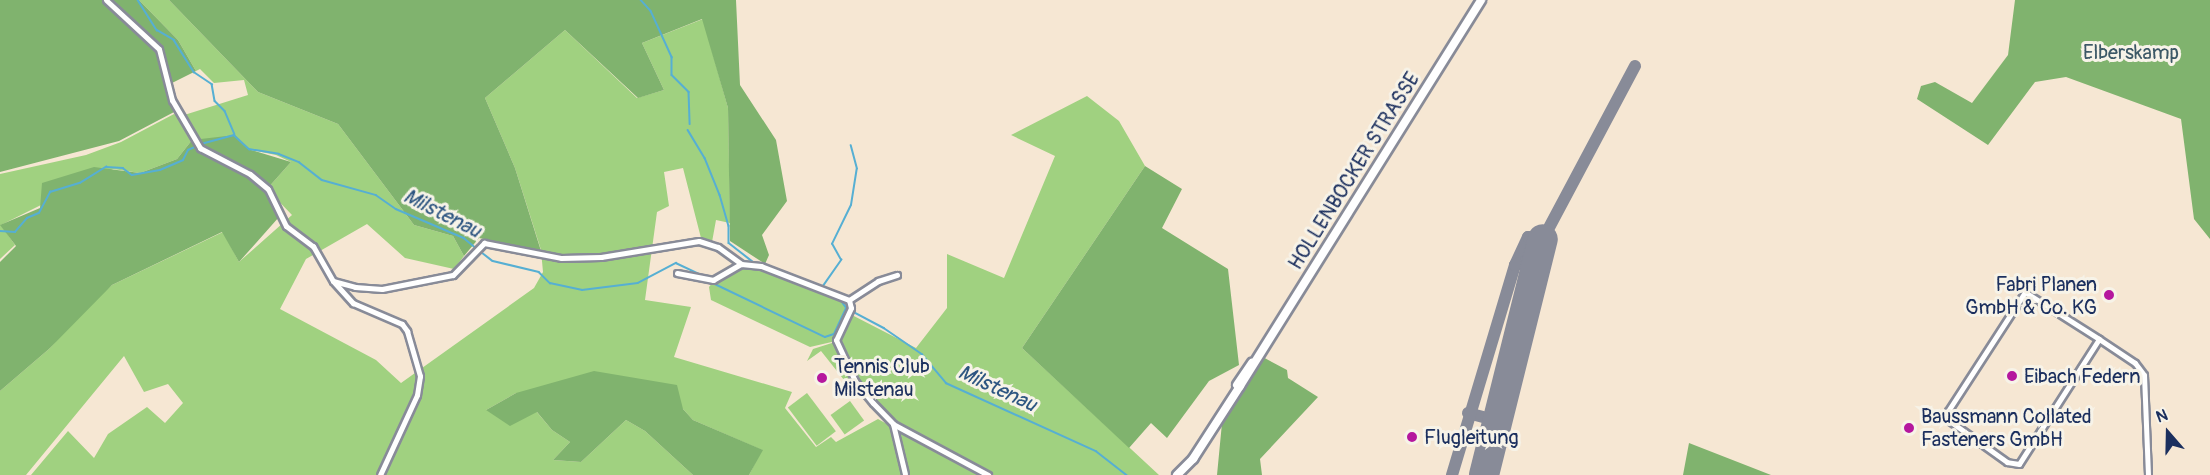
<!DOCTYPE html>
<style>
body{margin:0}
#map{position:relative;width:2210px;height:475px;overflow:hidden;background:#f6e7d3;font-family:Pangolin,sans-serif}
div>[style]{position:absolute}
.green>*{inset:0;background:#a0d180;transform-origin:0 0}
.forest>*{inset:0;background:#80b36e}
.stream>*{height:1.5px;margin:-0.75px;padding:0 0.75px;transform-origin:0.75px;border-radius:0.75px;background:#56afd3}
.taxiway>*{height:12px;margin:-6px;padding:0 6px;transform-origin:6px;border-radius:6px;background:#888b98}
.runway>*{height:30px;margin:-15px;padding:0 15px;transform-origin:15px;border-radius:15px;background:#888b98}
.roads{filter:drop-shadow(2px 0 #888b98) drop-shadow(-2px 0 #888b98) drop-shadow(0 2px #888b98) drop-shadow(0 -2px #888b98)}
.street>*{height:5px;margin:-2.5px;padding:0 2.5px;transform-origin:2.5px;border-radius:2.5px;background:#fff}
.secondary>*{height:8px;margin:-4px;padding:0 4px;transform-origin:4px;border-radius:4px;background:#fff}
.dots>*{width:16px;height:16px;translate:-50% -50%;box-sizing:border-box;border:3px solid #f7f3e8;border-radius:50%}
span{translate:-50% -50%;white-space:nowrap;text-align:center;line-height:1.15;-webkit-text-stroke:6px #f7f3e8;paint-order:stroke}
.park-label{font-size:20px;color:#3c5866}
.street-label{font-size:20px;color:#1b2f5e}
.poi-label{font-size:20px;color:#1b2f5e}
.right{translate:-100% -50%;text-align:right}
.left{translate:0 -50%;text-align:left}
.water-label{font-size:21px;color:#2d5581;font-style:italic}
.north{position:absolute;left:2138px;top:403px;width:60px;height:60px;-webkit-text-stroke:4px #f7f3e8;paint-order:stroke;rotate:340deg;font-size:16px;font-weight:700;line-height:24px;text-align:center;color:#1b2f5e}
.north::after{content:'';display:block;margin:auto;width:21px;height:27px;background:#1b2f5e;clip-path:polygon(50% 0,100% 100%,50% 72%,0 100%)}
</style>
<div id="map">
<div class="green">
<i style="clip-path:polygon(139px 0,169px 0,258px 92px,338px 124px,414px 225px,453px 236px,464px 256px,454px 269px,405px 258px,367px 224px,306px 259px,280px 309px,376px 360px,401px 383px,534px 288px,543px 272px,541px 250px,515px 168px,485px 98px,565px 30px,637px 98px,664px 90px,642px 43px,703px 19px,728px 108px,730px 223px,716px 220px,712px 242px,701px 238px,683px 168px,664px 172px,669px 206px,657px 212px,645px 300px,691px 307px,674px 357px,792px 392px,785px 408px,816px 447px,831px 437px,836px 442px,878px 419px,979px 475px,749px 475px,762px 450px,693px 420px,683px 409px,516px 393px,486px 410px,536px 411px,552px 430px,570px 442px,553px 460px,581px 462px,626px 420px,645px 431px,693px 475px,31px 475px,68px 431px,94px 458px,108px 434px,147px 407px,165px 423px,183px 403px,168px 384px,144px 392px,124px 356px,26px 475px,0 475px,0 391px,49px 349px,87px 307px,112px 285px,223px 232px,239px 262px,292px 215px,267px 189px,291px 162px,276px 155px,196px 139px,181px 116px,248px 95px,244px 80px,214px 83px,200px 69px,196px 71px,178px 40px)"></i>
<i style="clip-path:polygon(1087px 96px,1119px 121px,1145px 166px,1022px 348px,1159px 475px,988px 475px,893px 424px,855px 381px,836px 341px,810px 347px,711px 300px,709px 287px,714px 281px,742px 267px,760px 269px,854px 305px,850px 314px,916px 348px,947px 308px,947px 254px,1004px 278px,1055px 156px,1011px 135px)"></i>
<i style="clip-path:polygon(174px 114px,180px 117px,192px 140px,177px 159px,140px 173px,113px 169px,1px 225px,15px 245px,0 259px,0 174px,86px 155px,121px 142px)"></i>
<i style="clip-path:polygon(835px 342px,841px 361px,867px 399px,852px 390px,821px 351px,807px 361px,813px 349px)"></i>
<i style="left:807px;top:393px;width:48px;height:24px;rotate:53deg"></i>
<i style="left:850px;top:401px;width:24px;height:24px;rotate:54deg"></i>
</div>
<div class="forest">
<i style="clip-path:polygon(0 0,139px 0,178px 40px,196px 71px,170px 84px,176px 111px,119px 141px,0 172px)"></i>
<i style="clip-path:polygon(169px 0,736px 0,740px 85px,776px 140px,787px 201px,762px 235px,769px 255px,765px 264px,730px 241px,728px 108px,702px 19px,642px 43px,664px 90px,638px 98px,565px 30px,485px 98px,515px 168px,541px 251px,479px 238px,464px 256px,453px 236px,414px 225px,338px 124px,258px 92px)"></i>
<i style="clip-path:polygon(2015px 0,2210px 0,2210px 239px,2194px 219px,2181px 119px,2066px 77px,2035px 82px,1988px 145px,1917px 99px,1921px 86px,1935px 82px,1972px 103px,2008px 55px)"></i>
<i style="clip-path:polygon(235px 135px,248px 149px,291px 162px,267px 189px,279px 217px,239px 262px,222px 232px,112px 285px,49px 349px,0 391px,0 262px,16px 246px,0 225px,40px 208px,42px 183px,94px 167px,140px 173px,177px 159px,192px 140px)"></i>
<i style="clip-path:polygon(1145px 166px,1182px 189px,1162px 228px,1228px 269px,1239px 365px,1209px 381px,1167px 438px,1151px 423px,1129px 448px,1022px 348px)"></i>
<i style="clip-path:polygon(1259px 355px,1287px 370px,1288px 378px,1318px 397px,1260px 459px,1262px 475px,1217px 475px,1222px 423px,1219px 419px)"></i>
<i style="clip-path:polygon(594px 371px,677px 385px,683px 409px,693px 420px,763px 450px,749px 475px,693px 475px,645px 431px,626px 420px,581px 462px,553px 460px,570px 442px,552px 430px,537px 412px,510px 426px,486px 410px,516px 393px)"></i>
<i style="clip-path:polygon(1689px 443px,1771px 475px,1683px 475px)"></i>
</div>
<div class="stream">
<i style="left:138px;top:0;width:36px;rotate:58deg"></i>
<i style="left:157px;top:30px;width:20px;rotate:30deg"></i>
<i style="left:174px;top:40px;width:38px;rotate:58deg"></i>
<i style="left:194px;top:72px;width:22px;rotate:34deg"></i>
<i style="left:212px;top:84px;width:17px;rotate:80deg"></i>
<i style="left:215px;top:101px;width:14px;rotate:45deg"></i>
<i style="left:225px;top:111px;width:25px;rotate:67deg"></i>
<i style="left:641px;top:0;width:15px;rotate:48deg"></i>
<i style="left:651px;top:11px;width:51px;rotate:65.5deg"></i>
<i style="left:672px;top:57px;width:18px;rotate:90deg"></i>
<i style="left:672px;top:75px;width:24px;rotate:45deg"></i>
<i style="left:689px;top:92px;width:32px;rotate:88deg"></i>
<i style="left:688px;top:130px;width:33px;rotate:59deg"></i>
<i style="left:705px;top:158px;width:40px;rotate:68deg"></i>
<i style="left:720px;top:195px;width:32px;rotate:74deg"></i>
<i style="left:729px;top:226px;width:17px;rotate:90deg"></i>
<i style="left:729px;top:243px;width:31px;rotate:38deg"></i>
<i style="left:201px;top:144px;width:34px;rotate:-15deg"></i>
<i style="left:234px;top:135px;width:21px;rotate:43deg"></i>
<i style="left:249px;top:149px;width:30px;rotate:9deg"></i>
<i style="left:279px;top:154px;width:22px;rotate:22deg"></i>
<i style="left:299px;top:162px;width:29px;rotate:38deg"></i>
<i style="left:322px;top:180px;width:56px;rotate:15.5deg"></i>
<i style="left:376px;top:195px;width:24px;rotate:35deg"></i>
<i style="left:396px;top:209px;width:74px;rotate:23.1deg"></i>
<i style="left:464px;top:238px;width:16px;rotate:40deg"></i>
<i style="left:0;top:231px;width:15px;rotate:4deg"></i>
<i style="left:15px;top:232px;width:18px;rotate:-49deg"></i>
<i style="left:27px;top:218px;width:13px;rotate:-23deg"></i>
<i style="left:39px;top:213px;width:24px;rotate:-62deg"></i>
<i style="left:50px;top:192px;width:31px;rotate:-17deg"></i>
<i style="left:80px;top:183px;width:31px;rotate:-32deg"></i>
<i style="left:106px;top:167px;width:17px;rotate:3deg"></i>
<i style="left:123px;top:168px;width:11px;rotate:38deg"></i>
<i style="left:132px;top:175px;width:28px;rotate:-10deg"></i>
<i style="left:160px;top:170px;width:25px;rotate:-23deg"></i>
<i style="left:183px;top:160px;width:11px;rotate:-63deg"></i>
<i style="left:188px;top:150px;width:8px;rotate:-23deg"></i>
<i style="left:480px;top:251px;width:16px;rotate:38deg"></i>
<i style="left:493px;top:261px;width:47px;rotate:13.4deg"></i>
<i style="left:539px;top:272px;width:16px;rotate:45deg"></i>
<i style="left:550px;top:283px;width:33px;rotate:12deg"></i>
<i style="left:582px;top:290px;width:56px;rotate:-7.1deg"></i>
<i style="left:638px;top:283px;width:43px;rotate:-27.8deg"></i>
<i style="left:676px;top:263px;width:31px;rotate:25deg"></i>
<i style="left:715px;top:284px;width:122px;rotate:25.7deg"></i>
<i style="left:825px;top:337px;width:9px;rotate:-18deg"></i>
<i style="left:834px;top:334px;width:29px;rotate:-65deg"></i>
<i style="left:846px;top:308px;width:43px;rotate:27.8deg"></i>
<i style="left:884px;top:328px;width:46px;rotate:34.4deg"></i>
<i style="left:922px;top:354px;width:38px;rotate:50deg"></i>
<i style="left:946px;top:383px;width:165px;rotate:24.4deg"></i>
<i style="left:1096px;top:451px;width:39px;rotate:38deg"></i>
<i style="left:823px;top:286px;width:32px;rotate:-55deg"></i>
<i style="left:841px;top:260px;width:18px;rotate:-119deg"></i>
<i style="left:832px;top:244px;width:43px;rotate:-64deg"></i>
<i style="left:851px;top:205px;width:36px;rotate:-81deg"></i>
<i style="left:857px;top:169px;width:24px;rotate:-105deg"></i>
<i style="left:840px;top:299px;width:10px;rotate:53deg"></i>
</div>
<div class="taxiway">
<i style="left:1515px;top:265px;width:31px;rotate:-65deg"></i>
<i style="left:1528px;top:237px;width:15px;rotate:8deg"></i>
<i style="left:1543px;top:239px;width:196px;rotate:-62deg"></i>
<i style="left:1468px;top:413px;width:31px;rotate:15deg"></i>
<i style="left:1452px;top:475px;width:219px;rotate:-73.3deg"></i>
<i style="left:1515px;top:265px;width:12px;rotate:-20deg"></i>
<i style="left:1526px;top:261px;width:12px;rotate:42deg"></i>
</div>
<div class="runway">
<i style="left:1484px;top:475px;width:243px;rotate:-76deg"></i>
</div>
<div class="roads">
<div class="street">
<i style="left:106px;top:0;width:72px;rotate:42.8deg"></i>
<i style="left:159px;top:49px;width:53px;rotate:75.7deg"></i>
<i style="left:172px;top:100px;width:56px;rotate:59.7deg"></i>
<i style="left:200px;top:148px;width:56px;rotate:27.5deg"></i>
<i style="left:250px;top:174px;width:23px;rotate:40deg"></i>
<i style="left:268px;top:189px;width:41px;rotate:64.1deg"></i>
<i style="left:286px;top:226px;width:34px;rotate:37deg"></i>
<i style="left:313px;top:246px;width:40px;rotate:60.3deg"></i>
<i style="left:333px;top:281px;width:30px;rotate:48deg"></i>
<i style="left:353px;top:303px;width:53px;rotate:23.2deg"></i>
<i style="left:402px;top:324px;width:9px;rotate:54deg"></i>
<i style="left:407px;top:331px;width:47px;rotate:73.9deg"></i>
<i style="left:420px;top:376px;width:19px;rotate:99deg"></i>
<i style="left:417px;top:395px;width:88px;rotate:114.8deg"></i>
<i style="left:677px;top:273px;width:37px;rotate:11deg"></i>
<i style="left:713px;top:280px;width:32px;rotate:-30deg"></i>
<i style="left:741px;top:264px;width:20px;rotate:6deg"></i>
<i style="left:761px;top:266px;width:94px;rotate:21.1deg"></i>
<i style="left:849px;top:300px;width:8px;rotate:76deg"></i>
<i style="left:851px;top:308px;width:35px;rotate:115deg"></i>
<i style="left:836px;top:340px;width:45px;rotate:65.1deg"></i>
<i style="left:855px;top:381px;width:28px;rotate:51deg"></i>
<i style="left:873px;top:403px;width:29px;rotate:46deg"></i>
<i style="left:893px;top:424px;width:108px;rotate:28.2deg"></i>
<i style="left:333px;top:281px;width:23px;rotate:15deg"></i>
<i style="left:355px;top:287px;width:27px;rotate:4deg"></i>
<i style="left:382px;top:289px;width:72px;rotate:-11.2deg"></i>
<i style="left:453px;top:275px;width:45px;rotate:-45.9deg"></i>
<i style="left:484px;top:243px;width:78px;rotate:11deg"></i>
<i style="left:561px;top:258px;width:40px;rotate:-1.4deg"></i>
<i style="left:601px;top:257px;width:99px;rotate:-9.3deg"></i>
<i style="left:699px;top:241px;width:20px;rotate:18deg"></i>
<i style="left:718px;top:247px;width:29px;rotate:36deg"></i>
<i style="left:2025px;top:292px;width:88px;rotate:32.4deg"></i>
<i style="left:2099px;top:339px;width:148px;rotate:122.6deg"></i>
<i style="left:2019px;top:464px;width:12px;rotate:-171deg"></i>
<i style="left:2007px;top:462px;width:74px;rotate:-144.4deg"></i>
<i style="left:1947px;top:419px;width:8px;rotate:-83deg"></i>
<i style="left:1948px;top:411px;width:142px;rotate:-57.1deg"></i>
<i style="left:849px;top:300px;width:35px;rotate:-33deg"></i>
<i style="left:878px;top:281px;width:20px;rotate:-18deg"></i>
<i style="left:2099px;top:339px;width:43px;rotate:33.7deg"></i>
<i style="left:2135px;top:363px;width:15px;rotate:53deg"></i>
<i style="left:2144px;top:375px;width:100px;rotate:87.7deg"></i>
<i style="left:893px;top:424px;width:51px;rotate:76.5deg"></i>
</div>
<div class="secondary">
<i style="left:1237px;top:385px;width:27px;rotate:-56deg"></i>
<i style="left:1177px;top:475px;width:23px;rotate:-45deg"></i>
<i style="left:1193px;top:459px;width:87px;rotate:-57.2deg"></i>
<i style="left:1240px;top:386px;width:455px;rotate:-58deg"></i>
</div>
</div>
<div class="dots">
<i style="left:2109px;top:295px;background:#b5179e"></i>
<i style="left:2012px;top:376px;background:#b5179e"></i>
<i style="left:822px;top:378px;background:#b5179e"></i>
<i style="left:1909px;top:428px;background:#b5179e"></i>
<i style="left:1412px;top:437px;background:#b5179e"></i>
</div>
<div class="park-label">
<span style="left:2131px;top:52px">Elberskamp</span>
</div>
<div class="street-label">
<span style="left:1354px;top:171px;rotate:-58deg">HOLLENBOCKER STRASSE</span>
</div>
<div class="poi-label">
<span class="right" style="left:2097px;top:296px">Fabri Planen<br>GmbH &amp; Co. KG</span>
<span class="left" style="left:834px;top:378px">Tennis Club<br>Milstenau</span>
<span class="left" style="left:2024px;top:376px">Eibach Federn</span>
<span class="left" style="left:1921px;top:428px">Baussmann Collated<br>Fasteners GmbH</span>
<span class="left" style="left:1424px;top:437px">Flugleitung</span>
</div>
<div class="water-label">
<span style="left:442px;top:214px;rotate:27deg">Milstenau</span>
<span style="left:997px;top:389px;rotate:25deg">Milstenau</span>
</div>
<div class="north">N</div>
</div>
